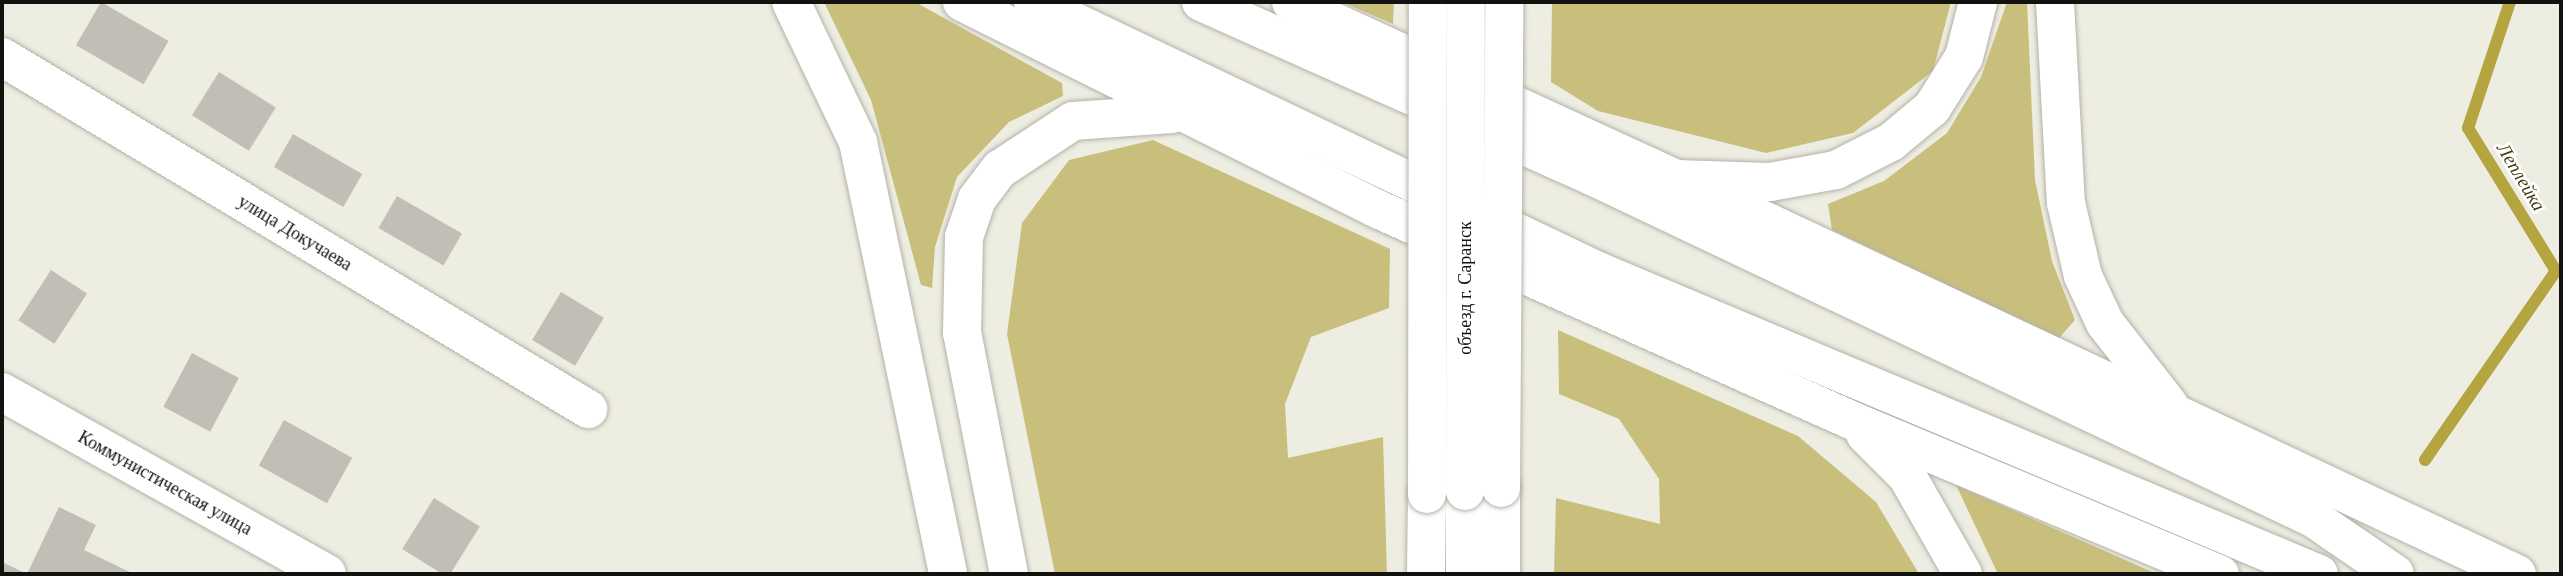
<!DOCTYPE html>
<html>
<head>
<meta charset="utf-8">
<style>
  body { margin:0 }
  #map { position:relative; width:2563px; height:576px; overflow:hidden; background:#eeede2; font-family:Georgia,serif }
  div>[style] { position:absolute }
  .green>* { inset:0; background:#c9bf7d }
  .stream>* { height:12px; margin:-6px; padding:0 6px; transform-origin:6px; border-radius:6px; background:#b4a540 }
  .building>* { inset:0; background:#c1bfb5; transform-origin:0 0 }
  .roads { filter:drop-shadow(0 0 2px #b4b2a8) drop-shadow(0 0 2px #b4b2a8) }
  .street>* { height:38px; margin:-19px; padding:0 19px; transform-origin:19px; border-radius:19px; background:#fff }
  .secondary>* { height:38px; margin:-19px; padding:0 19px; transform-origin:19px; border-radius:19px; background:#fff }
  .primary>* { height:38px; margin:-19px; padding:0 19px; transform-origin:19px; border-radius:19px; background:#fff }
  .bridges { filter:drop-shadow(0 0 2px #b4b2a8) drop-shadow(0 0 2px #b4b2a8) }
  .secondary-bridge>* { height:38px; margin:-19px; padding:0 19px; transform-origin:19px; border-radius:19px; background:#fff }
  .primary-bridge>* { height:38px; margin:-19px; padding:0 19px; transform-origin:19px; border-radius:19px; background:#fff }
  span { translate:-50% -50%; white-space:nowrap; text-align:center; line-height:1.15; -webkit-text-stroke:5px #fff; paint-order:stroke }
  .street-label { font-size:18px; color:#12120e }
  .water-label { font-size:19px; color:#423b11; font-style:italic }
  .frame { position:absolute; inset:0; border:4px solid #12120e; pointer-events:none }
</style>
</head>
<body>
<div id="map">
  <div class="green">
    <i style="clip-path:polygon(824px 2px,915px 2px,1062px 83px,1063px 96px,1009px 122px,957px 177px,935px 247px,932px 288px,921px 285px,871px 100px)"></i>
    <i style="clip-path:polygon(1342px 2px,1394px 2px,1393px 24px)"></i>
    <i style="clip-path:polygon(1552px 2px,1951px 2px,1933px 71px,1853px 133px,1766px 153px,1598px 111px,1551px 82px)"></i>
    <i style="clip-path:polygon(2007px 2px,2027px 2px,2035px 180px,2052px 261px,2075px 320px,2059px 338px,1832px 230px,1828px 204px,1884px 181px,1947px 133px,1981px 77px)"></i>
    <i style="clip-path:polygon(1153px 140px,1390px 249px,1389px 308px,1311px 337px,1285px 404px,1288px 458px,1383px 437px,1387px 574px,1055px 574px,1007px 334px,1022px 223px,1069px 160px)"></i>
    <i style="clip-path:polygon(1558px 330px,1798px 436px,1876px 502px,1919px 574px,1554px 574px,1556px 498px,1660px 524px,1659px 479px,1619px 419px,1559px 394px)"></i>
    <i style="clip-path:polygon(1956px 485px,2157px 574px,1998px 574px)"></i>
  </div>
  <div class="stream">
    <i style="left:2425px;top:460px;width:230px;rotate:-55.3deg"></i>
    <i style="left:2556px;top:271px;width:168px;rotate:-121.6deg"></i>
    <i style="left:2468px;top:128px;width:133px;rotate:-71.6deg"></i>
  </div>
  <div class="building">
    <i style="left:101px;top:2px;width:78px;height:50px;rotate:30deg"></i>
    <i style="left:219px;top:72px;width:67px;height:51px;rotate:32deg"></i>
    <i style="left:293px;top:134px;width:80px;height:38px;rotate:30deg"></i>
    <i style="left:397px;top:196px;width:75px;height:37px;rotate:30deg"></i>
    <i style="left:51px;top:270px;width:43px;height:60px;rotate:33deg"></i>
    <i style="left:561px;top:292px;width:50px;height:56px;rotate:31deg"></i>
    <i style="left:192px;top:353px;width:53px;height:61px;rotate:28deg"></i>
    <i style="left:284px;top:420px;width:78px;height:52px;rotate:29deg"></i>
    <i style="left:434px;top:498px;width:54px;height:60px;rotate:32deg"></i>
    <i style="clip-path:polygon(59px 507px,96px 525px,84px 550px,134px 574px,27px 574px)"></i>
    <i style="clip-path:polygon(2px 562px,27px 574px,2px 574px)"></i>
  </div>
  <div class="roads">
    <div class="street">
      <i style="left:2px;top:57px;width:684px;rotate:30.99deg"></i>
      <i style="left:2px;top:392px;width:372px;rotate:29.2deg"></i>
    </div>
    <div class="secondary">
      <i style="left:962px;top:2px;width:462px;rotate:26.5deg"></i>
      <i style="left:1375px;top:208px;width:521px;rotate:24.01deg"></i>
      <i style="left:1851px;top:420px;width:400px;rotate:22.7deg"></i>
      <i style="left:1033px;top:2px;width:626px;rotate:25.46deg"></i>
      <i style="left:1598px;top:271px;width:782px;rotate:22.79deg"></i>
      <i style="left:1201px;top:2px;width:428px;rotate:24deg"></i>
      <i style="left:1592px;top:176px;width:798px;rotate:25.38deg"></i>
      <i style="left:2313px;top:518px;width:99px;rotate:34.3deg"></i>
      <i style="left:2055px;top:2px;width:201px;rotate:86.9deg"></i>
      <i style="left:2066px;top:203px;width:75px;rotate:76.9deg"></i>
      <i style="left:2083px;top:276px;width:52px;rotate:64.9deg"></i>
      <i style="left:2105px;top:323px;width:104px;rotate:52deg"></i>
      <i style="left:1676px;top:179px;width:929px;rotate:25.16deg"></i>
      <i style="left:1865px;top:434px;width:59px;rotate:45deg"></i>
      <i style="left:1907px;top:476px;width:113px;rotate:60.3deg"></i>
      <i style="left:1009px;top:574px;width:246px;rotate:-101deg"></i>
      <i style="left:962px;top:333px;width:96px;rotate:-88.8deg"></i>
      <i style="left:964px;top:237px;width:40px;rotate:-71.1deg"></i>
      <i style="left:977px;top:199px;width:38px;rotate:-53deg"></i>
      <i style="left:1000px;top:169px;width:87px;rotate:-33.3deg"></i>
      <i style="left:1073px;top:121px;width:99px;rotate:-4deg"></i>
      <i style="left:1426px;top:574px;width:80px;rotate:-89.3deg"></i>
      <i style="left:1465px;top:574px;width:83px;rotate:-90deg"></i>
    </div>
    <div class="primary">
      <i style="left:791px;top:2px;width:155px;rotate:64.4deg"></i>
      <i style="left:858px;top:142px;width:441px;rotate:78.2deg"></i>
      <i style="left:1291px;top:2px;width:424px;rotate:24.7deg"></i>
      <i style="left:1676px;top:179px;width:94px;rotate:1.8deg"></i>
      <i style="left:1770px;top:182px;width:67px;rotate:-10.3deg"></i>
      <i style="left:1836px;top:170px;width:62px;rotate:-27deg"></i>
      <i style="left:1891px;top:142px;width:53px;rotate:-39.7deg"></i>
      <i style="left:1932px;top:108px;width:60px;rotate:-57.9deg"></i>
      <i style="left:1964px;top:57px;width:57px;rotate:-75.7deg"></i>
      <i style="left:1501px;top:488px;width:86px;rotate:90deg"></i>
    </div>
  </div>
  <div class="bridges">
    <div class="secondary-bridge">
      <i style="left:1465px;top:491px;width:489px;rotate:-89.9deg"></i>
      <i style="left:1427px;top:494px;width:492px;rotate:-89.9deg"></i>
    </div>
    <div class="primary-bridge">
      <i style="left:1501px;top:488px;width:486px;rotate:-89.6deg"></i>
    </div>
  </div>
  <div class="street-label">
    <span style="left:295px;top:233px;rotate:31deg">улица Докучаева</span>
    <span style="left:1465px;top:288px;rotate:-90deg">объезд г. Саранск</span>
    <span style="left:165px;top:483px;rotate:29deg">Коммунистическая улица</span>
  </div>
  <div class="water-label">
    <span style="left:2521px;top:177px;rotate:59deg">Леплейка</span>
  </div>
  <div class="frame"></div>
</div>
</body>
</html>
